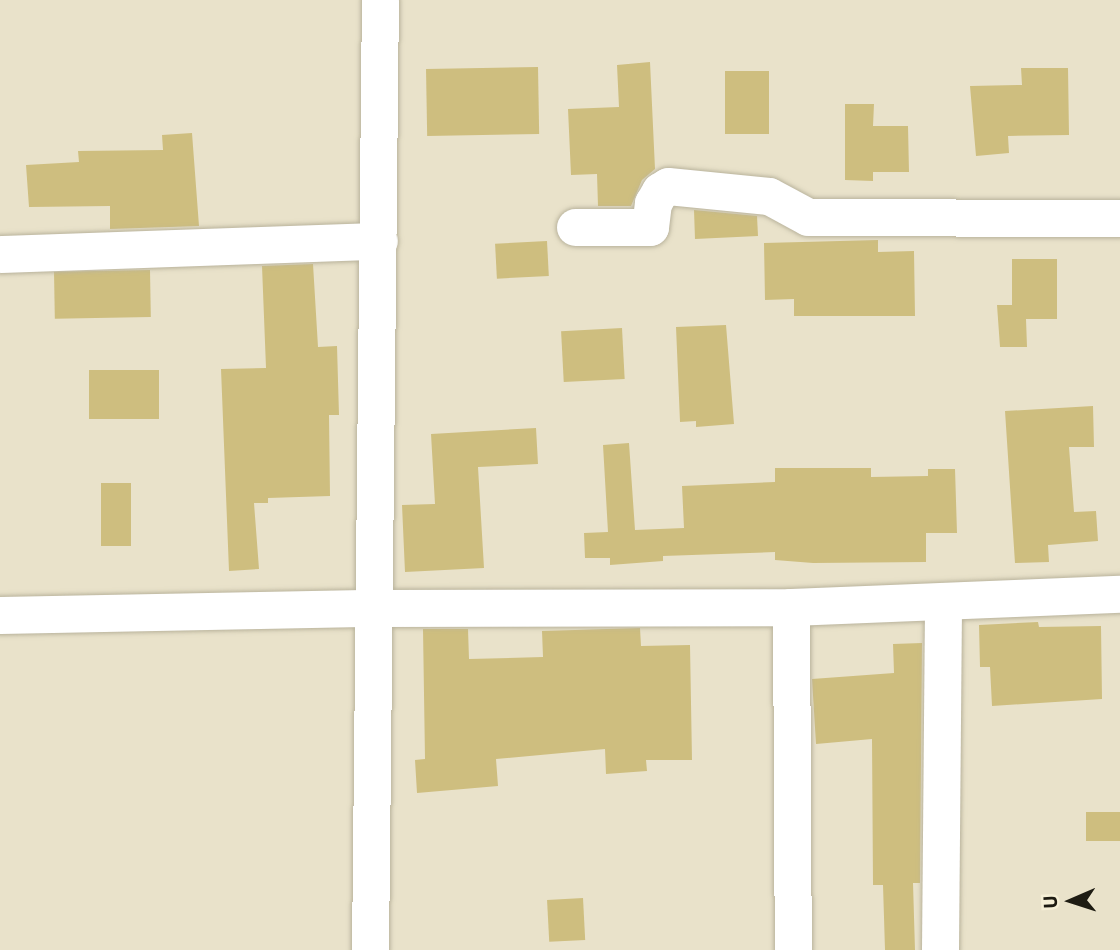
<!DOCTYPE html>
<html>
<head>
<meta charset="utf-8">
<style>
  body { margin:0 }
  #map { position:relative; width:1120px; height:950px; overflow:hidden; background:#e9e2ca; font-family:"IBM Plex Sans",sans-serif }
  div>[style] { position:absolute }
  .building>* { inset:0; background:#cebe7f; transform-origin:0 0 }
  .roads { filter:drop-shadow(0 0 2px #b9b39c) drop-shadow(0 0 2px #b9b39c) }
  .street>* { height:37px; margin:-18.5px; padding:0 18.5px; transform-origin:18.5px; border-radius:18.5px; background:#fff }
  span { translate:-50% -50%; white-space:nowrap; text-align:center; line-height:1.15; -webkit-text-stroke:5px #f6f0d7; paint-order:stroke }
  .north { position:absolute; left:1036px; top:866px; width:70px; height:70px; -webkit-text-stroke:5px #f6f0d7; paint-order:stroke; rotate:267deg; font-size:19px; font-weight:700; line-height:28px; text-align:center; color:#1e1c13 }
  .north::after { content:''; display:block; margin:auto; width:24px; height:32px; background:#1e1c13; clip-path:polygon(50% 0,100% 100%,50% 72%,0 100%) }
</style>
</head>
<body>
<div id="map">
  <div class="building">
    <i style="clip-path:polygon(650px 62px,655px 169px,642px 180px,631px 206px,598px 206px,597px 174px,571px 175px,568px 109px,619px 107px,617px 65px)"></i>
    <i style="left:538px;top:67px;width:67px;height:112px;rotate:89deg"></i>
    <i style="clip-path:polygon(1021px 68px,1068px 68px,1069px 135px,1008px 136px,1009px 153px,976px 156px,970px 86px,1022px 85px)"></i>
    <i style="left:725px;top:71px;width:44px;height:63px"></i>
    <i style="clip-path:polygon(845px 104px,874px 104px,873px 126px,908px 126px,909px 172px,873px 172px,873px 181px,845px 180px)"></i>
    <i style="clip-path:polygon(192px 133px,199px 226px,110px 229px,110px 206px,29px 207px,26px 165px,79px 162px,78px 151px,163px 150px,162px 135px)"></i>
    <i style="clip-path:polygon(694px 210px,757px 216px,758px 236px,695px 239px)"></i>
    <i style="clip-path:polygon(878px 240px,878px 252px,914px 251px,915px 316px,794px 316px,794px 299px,765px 300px,764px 243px)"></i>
    <i style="left:547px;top:241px;width:35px;height:52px;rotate:87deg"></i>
    <i style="clip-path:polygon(1012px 259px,1057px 259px,1057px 319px,1026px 319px,1027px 347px,1000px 347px,997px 305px,1012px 305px)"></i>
    <i style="clip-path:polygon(313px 264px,318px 347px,337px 346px,339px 415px,329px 415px,330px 496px,268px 498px,268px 503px,254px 503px,259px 569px,229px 571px,221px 369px,266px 368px,262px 266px)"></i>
    <i style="left:150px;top:270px;width:47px;height:96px;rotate:89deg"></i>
    <i style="clip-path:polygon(726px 325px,734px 424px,696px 427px,696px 421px,680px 422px,676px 327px)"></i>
    <i style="left:622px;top:328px;width:51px;height:61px;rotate:87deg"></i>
    <i style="left:159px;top:370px;width:49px;height:70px;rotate:90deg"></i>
    <i style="clip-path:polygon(1093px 406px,1094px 447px,1069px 447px,1074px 512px,1096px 511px,1098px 541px,1048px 545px,1049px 562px,1015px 563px,1005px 411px)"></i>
    <i style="clip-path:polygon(536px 428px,538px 464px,478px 467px,484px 568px,405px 572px,402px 505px,435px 504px,431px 434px)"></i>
    <i style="clip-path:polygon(629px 443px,635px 530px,684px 528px,682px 486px,775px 482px,775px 468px,871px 468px,871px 477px,928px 476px,928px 469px,955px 469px,957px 533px,926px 533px,926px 562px,813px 563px,775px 560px,775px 552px,663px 556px,663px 561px,610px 565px,610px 558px,585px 558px,584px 533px,608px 532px,603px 445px)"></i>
    <i style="left:101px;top:483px;width:30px;height:63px"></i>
    <i style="clip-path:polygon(1038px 622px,1039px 627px,1101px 626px,1102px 699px,992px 706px,990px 667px,980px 667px,979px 625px)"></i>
    <i style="clip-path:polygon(640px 628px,641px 646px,690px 645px,692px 760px,646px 760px,647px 771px,606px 774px,605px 749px,496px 759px,498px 786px,417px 793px,415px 760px,425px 759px,423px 629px,468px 629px,469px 659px,543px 657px,542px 631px)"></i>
    <i style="clip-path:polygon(922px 643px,920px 883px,913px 883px,915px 950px,885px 950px,883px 885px,873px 885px,872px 739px,816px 744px,812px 679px,894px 673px,893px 644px)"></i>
    <i style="left:1120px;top:812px;width:29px;height:34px;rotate:90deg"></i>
    <i style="left:583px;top:898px;width:42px;height:36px;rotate:87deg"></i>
  </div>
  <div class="roads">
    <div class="street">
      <i style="left:575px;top:227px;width:75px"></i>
      <i style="left:650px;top:227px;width:24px;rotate:-83deg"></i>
      <i style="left:653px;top:203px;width:14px;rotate:-60deg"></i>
      <i style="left:660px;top:191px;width:9px;rotate:-32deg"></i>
      <i style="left:668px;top:186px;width:101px;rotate:5.7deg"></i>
      <i style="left:769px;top:196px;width:44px;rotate:28.3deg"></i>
      <i style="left:808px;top:217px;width:312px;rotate:0.2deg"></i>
      <i style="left:0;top:254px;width:379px;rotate:-2deg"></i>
      <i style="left:791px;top:607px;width:343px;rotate:89.7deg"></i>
      <i style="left:0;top:615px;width:376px;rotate:-1.1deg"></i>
      <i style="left:376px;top:608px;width:415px;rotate:-0.1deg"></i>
      <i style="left:791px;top:607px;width:329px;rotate:-2.3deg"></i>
      <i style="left:370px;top:950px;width:950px;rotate:-89.4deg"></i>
      <i style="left:940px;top:950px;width:347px;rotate:-89.5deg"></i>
    </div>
  </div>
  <div class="north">U</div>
</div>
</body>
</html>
